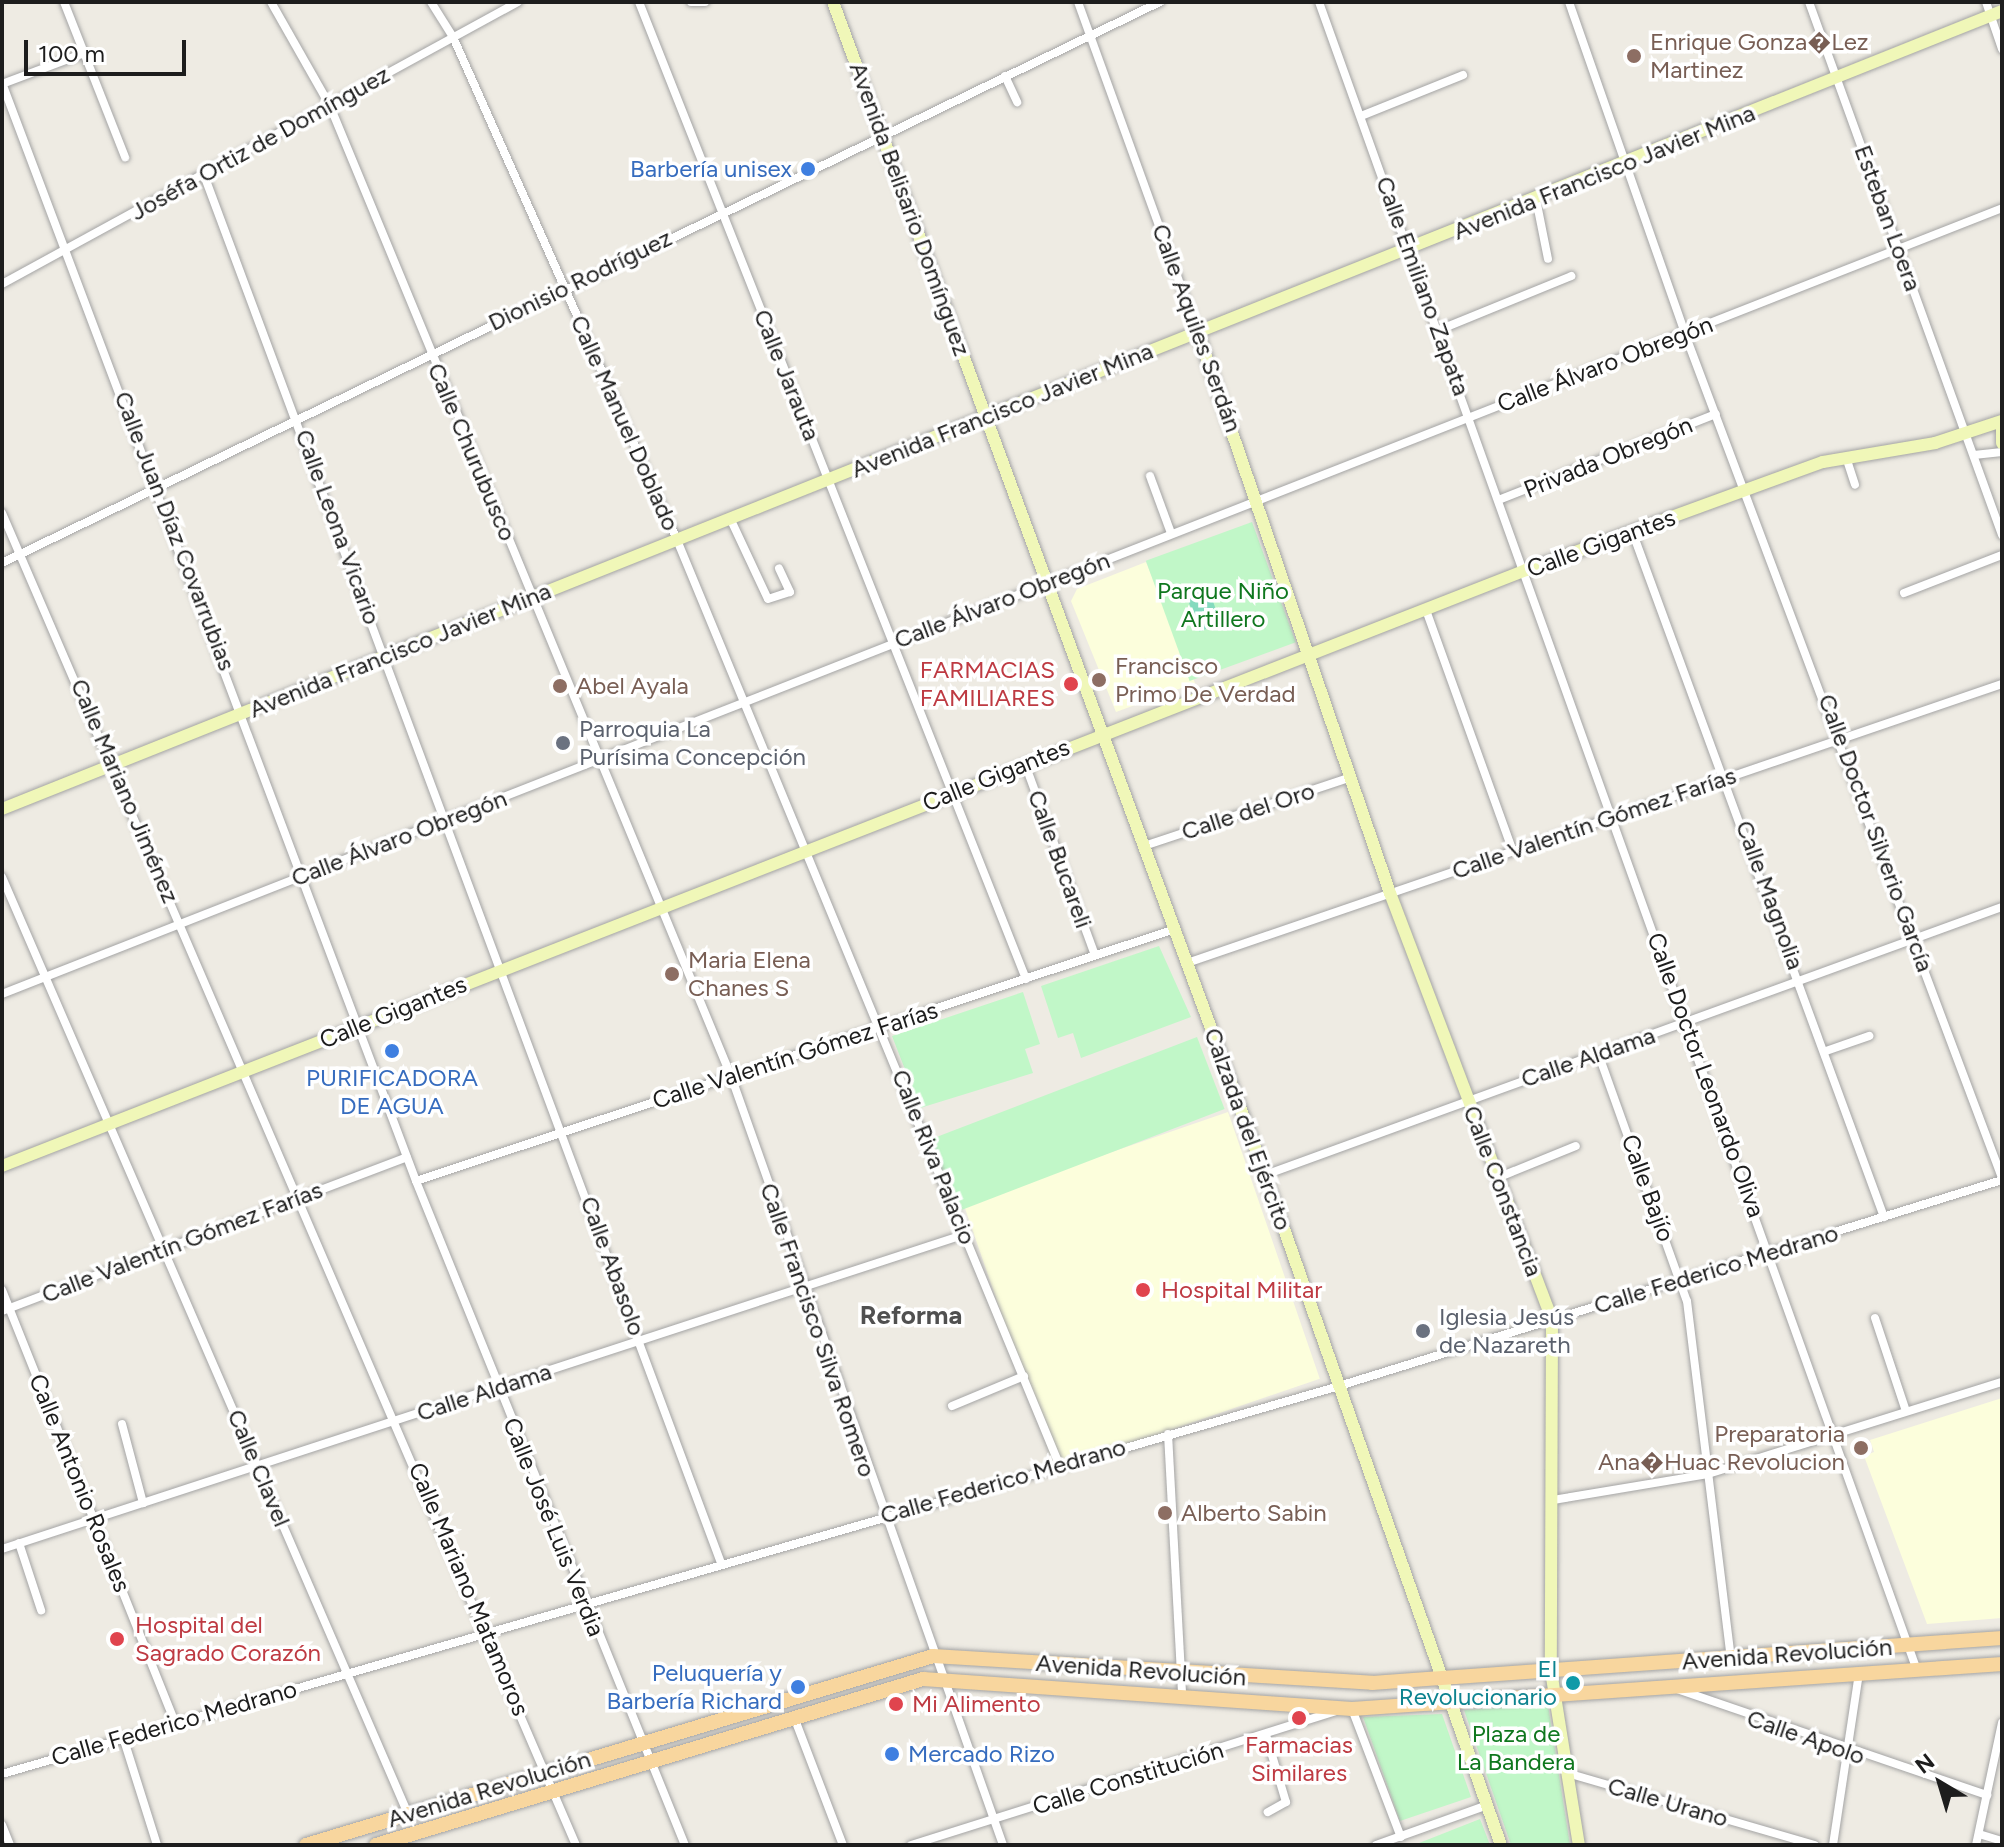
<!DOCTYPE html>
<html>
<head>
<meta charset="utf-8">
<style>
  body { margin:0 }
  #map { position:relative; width:2004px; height:1847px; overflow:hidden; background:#eeebe3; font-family:Figtree,sans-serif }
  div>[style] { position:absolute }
  .education>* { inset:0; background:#fcfedc; transform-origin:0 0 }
  .park>* { inset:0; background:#c1f7c8; transform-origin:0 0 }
  .pitch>* { inset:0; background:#84dabe; transform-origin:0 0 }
  .roads { filter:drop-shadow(0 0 2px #a4a4a4) drop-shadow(0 0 2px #a4a4a4) }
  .street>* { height:8px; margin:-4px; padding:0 4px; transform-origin:4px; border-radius:4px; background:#fff }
  .secondary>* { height:12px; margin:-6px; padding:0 6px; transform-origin:6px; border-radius:6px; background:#f0f7b8 }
  .primary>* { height:14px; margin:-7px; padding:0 7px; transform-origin:7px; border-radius:7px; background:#f8d69e }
  .dots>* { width:22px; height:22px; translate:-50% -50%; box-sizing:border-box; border:4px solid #fff; border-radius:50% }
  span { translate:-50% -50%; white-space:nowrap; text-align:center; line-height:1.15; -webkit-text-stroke:7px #fff; paint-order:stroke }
  .education-label { font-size:24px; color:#785e54 }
  .left { translate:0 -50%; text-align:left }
  .right { translate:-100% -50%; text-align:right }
  .street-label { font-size:24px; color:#1d1d1d }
  .shop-label { font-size:24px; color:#366cbe }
  .park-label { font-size:24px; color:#0f771e }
  .health-label { font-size:24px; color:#be3a42 }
  .worship-label { font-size:24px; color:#5b616d }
  .culture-label { font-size:24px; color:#0d838f }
  .neighbourhood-label { font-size:26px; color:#505050; font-weight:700 }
  .frame { position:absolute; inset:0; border:4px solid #1d1d1d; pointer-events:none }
  .north { position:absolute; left:1900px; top:1743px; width:80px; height:80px; -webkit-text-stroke:6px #fff; paint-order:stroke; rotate:322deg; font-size:22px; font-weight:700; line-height:32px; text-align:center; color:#1d1d1d }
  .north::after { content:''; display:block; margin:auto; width:28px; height:36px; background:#1d1d1d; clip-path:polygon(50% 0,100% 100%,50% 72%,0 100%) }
  .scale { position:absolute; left:24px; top:40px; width:162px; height:36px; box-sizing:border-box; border:4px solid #1d1d1d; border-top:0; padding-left:10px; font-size:24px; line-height:28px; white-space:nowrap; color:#1d1d1d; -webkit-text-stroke:6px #fff; paint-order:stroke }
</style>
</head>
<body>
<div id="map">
  <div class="education">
    <i style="clip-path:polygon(1146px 562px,1195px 683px,1116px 712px,1071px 601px,1077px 589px)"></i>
    <i style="left:1228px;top:1112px;width:282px;height:280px;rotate:71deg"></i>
    <i style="clip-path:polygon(2002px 1398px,2002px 1618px,1927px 1624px,1864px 1456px,1874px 1452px,1870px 1440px)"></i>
  </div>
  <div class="park">
    <i style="left:1252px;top:522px;width:128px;height:113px;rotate:70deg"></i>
    <i style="clip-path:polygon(1159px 946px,1191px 1017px,1081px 1058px,1073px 1033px,1058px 1038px,1041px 986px)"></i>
    <i style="clip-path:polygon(1023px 992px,1040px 1044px,1025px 1049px,1033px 1073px,920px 1108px,892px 1036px)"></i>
    <i style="left:1197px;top:1037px;width:77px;height:286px;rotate:69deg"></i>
    <i style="clip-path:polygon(1548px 1705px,1570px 1845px,1511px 1845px,1464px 1710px)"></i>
    <i style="clip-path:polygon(1442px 1714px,1471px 1797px,1400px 1821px,1363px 1717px)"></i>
    <i style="clip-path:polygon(1480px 1819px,1490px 1845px,1414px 1845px)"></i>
  </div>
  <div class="pitch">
    <i style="left:1207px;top:585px;width:41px;height:23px;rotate:70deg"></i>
  </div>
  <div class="roads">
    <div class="street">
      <i style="left:64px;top:2px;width:167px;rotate:68.5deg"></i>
      <i style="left:271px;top:2px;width:120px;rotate:60.4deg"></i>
      <i style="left:330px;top:106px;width:1050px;rotate:67.54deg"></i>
      <i style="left:731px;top:1076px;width:816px;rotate:70.52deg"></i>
      <i style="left:431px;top:2px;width:41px;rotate:57.8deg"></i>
      <i style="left:453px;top:37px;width:551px;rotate:66deg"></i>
      <i style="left:677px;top:540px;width:1000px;rotate:67.54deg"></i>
      <i style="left:639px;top:2px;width:1051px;rotate:68.39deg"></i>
      <i style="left:691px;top:2px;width:14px"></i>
      <i style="left:1078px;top:2px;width:352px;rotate:70.1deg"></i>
      <i style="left:1319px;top:2px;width:1772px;rotate:70.28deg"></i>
      <i style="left:1569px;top:2px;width:352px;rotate:70.7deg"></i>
      <i style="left:1685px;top:334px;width:902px;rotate:69.41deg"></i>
      <i style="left:1809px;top:2px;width:567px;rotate:70.09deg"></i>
      <i style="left:1986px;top:2px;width:50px;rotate:71.2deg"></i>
      <i style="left:1005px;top:76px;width:29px;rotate:65deg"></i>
      <i style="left:2px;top:83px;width:1173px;rotate:69.34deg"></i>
      <i style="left:416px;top:1181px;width:716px;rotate:67.95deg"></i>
      <i style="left:2px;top:84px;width:88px;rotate:-20.7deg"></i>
      <i style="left:1361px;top:116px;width:110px;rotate:-21.9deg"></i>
      <i style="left:204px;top:175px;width:1481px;rotate:69.57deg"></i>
      <i style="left:1536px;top:199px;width:61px;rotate:78.7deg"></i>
      <i style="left:2px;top:284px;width:588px;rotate:-28.66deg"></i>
      <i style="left:1439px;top:330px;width:143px;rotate:-22.2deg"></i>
      <i style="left:1974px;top:455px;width:28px;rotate:-6deg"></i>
      <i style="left:1846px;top:457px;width:29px;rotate:72deg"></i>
      <i style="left:1150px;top:476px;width:61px;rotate:69.8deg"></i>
      <i style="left:1501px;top:499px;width:231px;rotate:-21.6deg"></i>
      <i style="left:2px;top:513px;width:1450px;rotate:66.69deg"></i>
      <i style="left:730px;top:518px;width:89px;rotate:64.9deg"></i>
      <i style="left:768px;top:599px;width:23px;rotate:-18deg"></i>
      <i style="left:790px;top:592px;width:26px;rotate:-115deg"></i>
      <i style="left:1632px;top:531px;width:731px;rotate:69.83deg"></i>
      <i style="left:2px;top:563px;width:1287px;rotate:-25.85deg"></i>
      <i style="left:1904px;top:593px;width:105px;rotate:-21.2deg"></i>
      <i style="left:1426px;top:610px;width:256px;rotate:70.2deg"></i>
      <i style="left:1025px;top:764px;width:203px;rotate:69.9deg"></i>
      <i style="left:1144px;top:846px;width:219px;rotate:-18.4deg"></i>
      <i style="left:2px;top:877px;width:1021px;rotate:66.57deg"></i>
      <i style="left:1187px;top:963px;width:861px;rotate:-18.9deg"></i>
      <i style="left:2px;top:994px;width:2149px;rotate:-21.45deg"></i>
      <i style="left:1826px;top:1051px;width:46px;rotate:-19.2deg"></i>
      <i style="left:1598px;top:1053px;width:263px;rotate:70.3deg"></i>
      <i style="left:1687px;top:1301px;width:360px;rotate:83deg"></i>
      <i style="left:1265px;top:1175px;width:784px;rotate:-19.98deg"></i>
      <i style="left:1497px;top:1178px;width:85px;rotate:-22.1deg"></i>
      <i style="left:416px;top:1181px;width:800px;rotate:-18.37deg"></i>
      <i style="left:2px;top:1290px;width:464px;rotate:68.2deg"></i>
      <i style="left:2px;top:1311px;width:433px;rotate:-20.8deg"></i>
      <i style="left:1875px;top:1318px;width:98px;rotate:71.6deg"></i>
      <i style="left:952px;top:1406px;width:78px;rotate:-22.6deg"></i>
      <i style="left:122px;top:1424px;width:82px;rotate:75.1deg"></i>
      <i style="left:1168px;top:1434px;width:259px;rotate:86.9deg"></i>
      <i style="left:1553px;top:1500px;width:157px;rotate:-9.5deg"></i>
      <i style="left:1708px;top:1474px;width:308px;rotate:-17.4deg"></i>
      <i style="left:19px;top:1543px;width:71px;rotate:71.8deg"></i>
      <i style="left:2px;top:1549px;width:1014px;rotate:-18.1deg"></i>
      <i style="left:1677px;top:1689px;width:328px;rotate:18.9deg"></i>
      <i style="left:1352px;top:1709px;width:137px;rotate:69.1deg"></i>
      <i style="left:794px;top:1717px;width:137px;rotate:69.1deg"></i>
      <i style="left:1266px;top:1735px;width:70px;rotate:73.4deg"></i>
      <i style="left:1286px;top:1802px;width:21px;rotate:151deg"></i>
      <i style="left:123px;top:1737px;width:113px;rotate:72.5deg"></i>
      <i style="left:1567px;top:1773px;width:258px;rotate:16.2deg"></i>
      <i style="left:2px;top:1774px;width:1392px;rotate:-16.18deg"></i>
      <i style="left:1339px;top:1386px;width:694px;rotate:-17.26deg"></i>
      <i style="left:2px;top:1825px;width:22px;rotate:68deg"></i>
      <i style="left:1979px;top:1834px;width:24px;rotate:17deg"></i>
      <i style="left:911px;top:1845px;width:447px;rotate:-17.5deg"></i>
      <i style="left:1376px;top:1845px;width:119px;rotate:-19.7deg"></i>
      <i style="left:1833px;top:1845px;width:173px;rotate:-81.4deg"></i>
      <i style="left:1976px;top:1845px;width:125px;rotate:-78deg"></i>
    </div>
    <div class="secondary">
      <i style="left:833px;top:2px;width:1250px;rotate:69.78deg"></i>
      <i style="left:1265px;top:1175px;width:710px;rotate:70.6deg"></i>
      <i style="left:1198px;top:333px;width:592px;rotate:71.08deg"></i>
      <i style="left:1390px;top:893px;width:456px;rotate:69.2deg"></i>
      <i style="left:1552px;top:1319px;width:352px;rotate:90.2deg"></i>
      <i style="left:1551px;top:1671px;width:176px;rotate:80.9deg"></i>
      <i style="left:2002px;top:423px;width:20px;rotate:90deg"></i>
      <i style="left:2px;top:809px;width:2153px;rotate:-21.75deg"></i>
      <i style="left:2px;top:1166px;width:1636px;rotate:-21.36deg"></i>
      <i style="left:1526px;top:570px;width:316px;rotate:-20deg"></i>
      <i style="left:1823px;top:462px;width:114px;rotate:-9.6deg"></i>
      <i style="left:1935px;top:443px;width:71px;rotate:-18.2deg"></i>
    </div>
    <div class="primary">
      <i style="left:306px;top:1845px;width:655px;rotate:-16.77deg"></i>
      <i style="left:933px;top:1656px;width:440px;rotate:3.5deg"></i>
      <i style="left:1372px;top:1683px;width:632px;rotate:-4.09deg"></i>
      <i style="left:376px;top:1845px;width:572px;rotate:-16.88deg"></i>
      <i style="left:923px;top:1679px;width:430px;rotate:4deg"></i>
      <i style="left:1352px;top:1709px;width:652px;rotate:-3.96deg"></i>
    </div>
  </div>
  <div class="dots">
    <i style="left:1634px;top:56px;background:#8d6e63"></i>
    <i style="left:808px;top:169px;background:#3f7fe0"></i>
    <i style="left:1099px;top:680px;background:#8d6e63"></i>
    <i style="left:1071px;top:684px;background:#e0444e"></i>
    <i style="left:560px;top:686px;background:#8d6e63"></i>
    <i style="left:563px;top:743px;background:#6b7280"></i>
    <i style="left:672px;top:974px;background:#8d6e63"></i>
    <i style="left:392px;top:1051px;background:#3f7fe0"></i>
    <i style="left:1143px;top:1290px;background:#e0444e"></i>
    <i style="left:1423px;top:1331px;background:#6b7280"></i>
    <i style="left:1861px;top:1448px;background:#8d6e63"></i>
    <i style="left:1165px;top:1513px;background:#8d6e63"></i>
    <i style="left:117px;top:1639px;background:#e0444e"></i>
    <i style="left:1573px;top:1683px;background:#0f9aa8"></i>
    <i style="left:798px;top:1687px;background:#3f7fe0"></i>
    <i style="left:896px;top:1704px;background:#e0444e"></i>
    <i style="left:1299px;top:1718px;background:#e0444e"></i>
    <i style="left:892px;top:1754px;background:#3f7fe0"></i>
  </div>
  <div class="education-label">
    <span class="left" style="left:1650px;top:56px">Enrique Gonza�Lez<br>Martinez</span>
    <span class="left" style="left:1115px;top:680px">Francisco<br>Primo De Verdad</span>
    <span class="left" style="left:576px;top:686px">Abel Ayala</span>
    <span class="left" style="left:688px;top:974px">Maria Elena<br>Chanes S</span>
    <span class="right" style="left:1845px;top:1448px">Preparatoria<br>Ana�Huac Revolucion</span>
    <span class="left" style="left:1181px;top:1513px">Alberto Sabin</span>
  </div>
  <div class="street-label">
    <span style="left:260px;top:143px;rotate:-29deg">Joséfa Ortiz de Domínguez</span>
    <span style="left:1604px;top:172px;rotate:-22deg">Avenida Francisco Javier Mina</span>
    <span style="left:910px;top:209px;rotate:70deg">Avenida Belisario Domínguez</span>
    <span style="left:1888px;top:218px;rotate:70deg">Esteban Loera</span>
    <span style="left:580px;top:280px;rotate:-26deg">Dionisio Rodríguez</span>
    <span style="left:1423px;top:286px;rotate:70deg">Calle Emiliano Zapata</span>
    <span style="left:1197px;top:328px;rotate:70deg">Calle Aquiles Serdán</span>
    <span style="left:1605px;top:364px;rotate:-21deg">Calle Álvaro Obregón</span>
    <span style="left:787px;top:375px;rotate:68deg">Calle Jarauta</span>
    <span style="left:1002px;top:410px;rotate:-22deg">Avenida Francisco Javier Mina</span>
    <span style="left:625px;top:423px;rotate:66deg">Calle Manuel Doblado</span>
    <span style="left:472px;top:452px;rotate:67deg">Calle Churubusco</span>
    <span style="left:1608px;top:457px;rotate:-22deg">Privada Obregón</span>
    <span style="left:338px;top:527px;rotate:70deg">Calle Leona Vicario</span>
    <span style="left:175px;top:531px;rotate:69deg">Calle Juan Díaz Covarrubias</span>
    <span style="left:1601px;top:543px;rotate:-20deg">Calle Gigantes</span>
    <span style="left:1002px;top:600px;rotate:-21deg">Calle Álvaro Obregón</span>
    <span style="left:400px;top:650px;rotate:-22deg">Avenida Francisco Javier Mina</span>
    <span style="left:996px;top:775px;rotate:-22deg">Calle Gigantes</span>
    <span style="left:125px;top:791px;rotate:67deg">Calle Mariano Jiménez</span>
    <span style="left:1248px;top:811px;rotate:-18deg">Calle del Oro</span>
    <span style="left:1594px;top:823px;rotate:-19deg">Calle Valentín Gómez Farías</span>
    <span style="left:1876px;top:833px;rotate:70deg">Calle Doctor Silverio García</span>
    <span style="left:399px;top:838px;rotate:-21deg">Calle Álvaro Obregón</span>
    <span style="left:1060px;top:859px;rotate:70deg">Calle Bucareli</span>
    <span style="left:1770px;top:895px;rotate:70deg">Calle Magnolia</span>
    <span style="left:393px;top:1012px;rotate:-22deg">Calle Gigantes</span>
    <span style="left:795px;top:1055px;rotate:-18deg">Calle Valentín Gómez Farías</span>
    <span style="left:1588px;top:1057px;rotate:-19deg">Calle Aldama</span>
    <span style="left:1706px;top:1075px;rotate:70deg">Calle Doctor Leonardo Oliva</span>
    <span style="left:1248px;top:1129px;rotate:70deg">Calzada del Ejército</span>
    <span style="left:934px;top:1157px;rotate:68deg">Calle Riva Palacio</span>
    <span style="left:1648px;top:1188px;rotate:70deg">Calle Bajío</span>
    <span style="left:1503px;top:1191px;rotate:69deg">Calle Constancia</span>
    <span style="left:182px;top:1242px;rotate:-21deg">Calle Valentín Gómez Farías</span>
    <span style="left:613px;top:1266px;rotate:70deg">Calle Abasolo</span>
    <span style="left:1716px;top:1269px;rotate:-17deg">Calle Federico Medrano</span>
    <span style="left:818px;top:1330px;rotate:71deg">Calle Francisco Silva Romero</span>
    <span style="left:484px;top:1392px;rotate:-18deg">Calle Aldama</span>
    <span style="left:259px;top:1468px;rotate:67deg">Calle Clavel</span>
    <span style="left:1003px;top:1481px;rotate:-16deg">Calle Federico Medrano</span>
    <span style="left:80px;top:1483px;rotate:68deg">Calle Antonio Rosales</span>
    <span style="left:554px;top:1527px;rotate:68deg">Calle José Luis Verdia</span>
    <span style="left:469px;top:1589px;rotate:67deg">Calle Mariano Matamoros</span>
    <span style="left:1787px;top:1654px;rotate:-4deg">Avenida Revolución</span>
    <span style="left:1141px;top:1670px;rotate:4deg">Avenida Revolución</span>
    <span style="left:174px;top:1723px;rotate:-16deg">Calle Federico Medrano</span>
    <span style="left:1806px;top:1737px;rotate:19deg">Calle Apolo</span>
    <span style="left:1128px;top:1778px;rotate:-17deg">Calle Constitución</span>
    <span style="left:489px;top:1789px;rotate:-17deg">Avenida Revolución</span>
    <span style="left:1668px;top:1802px;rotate:16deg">Calle Urano</span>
  </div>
  <div class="shop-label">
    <span class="right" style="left:792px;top:169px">Barbería unisex</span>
    <span style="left:392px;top:1092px">PURIFICADORA<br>DE AGUA</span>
    <span class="right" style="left:782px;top:1687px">Peluquería y<br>Barbería Richard</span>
    <span class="left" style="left:908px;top:1754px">Mercado Rizo</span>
  </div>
  <div class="park-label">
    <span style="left:1223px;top:605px">Parque Niño<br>Artillero</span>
    <span style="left:1516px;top:1748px">Plaza de<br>La Bandera</span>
  </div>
  <div class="health-label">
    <span class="right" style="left:1055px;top:684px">FARMACIAS<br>FAMILIARES</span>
    <span class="left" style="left:1161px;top:1290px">Hospital Militar</span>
    <span class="left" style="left:135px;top:1639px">Hospital del<br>Sagrado Corazón</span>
    <span class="left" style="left:912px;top:1704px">Mi Alimento</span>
    <span style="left:1299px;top:1759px">Farmacias<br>Similares</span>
  </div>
  <div class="worship-label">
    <span class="left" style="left:579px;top:743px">Parroquia La<br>Purísima Concepción</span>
    <span class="left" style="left:1439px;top:1331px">Iglesia Jesús<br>de Nazareth</span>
  </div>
  <div class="culture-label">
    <span class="right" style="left:1557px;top:1683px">El<br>Revolucionario</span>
  </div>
  <div class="neighbourhood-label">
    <span style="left:911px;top:1316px">Reforma</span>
  </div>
  <div class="frame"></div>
  <div class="north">N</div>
  <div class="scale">100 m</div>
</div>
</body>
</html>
